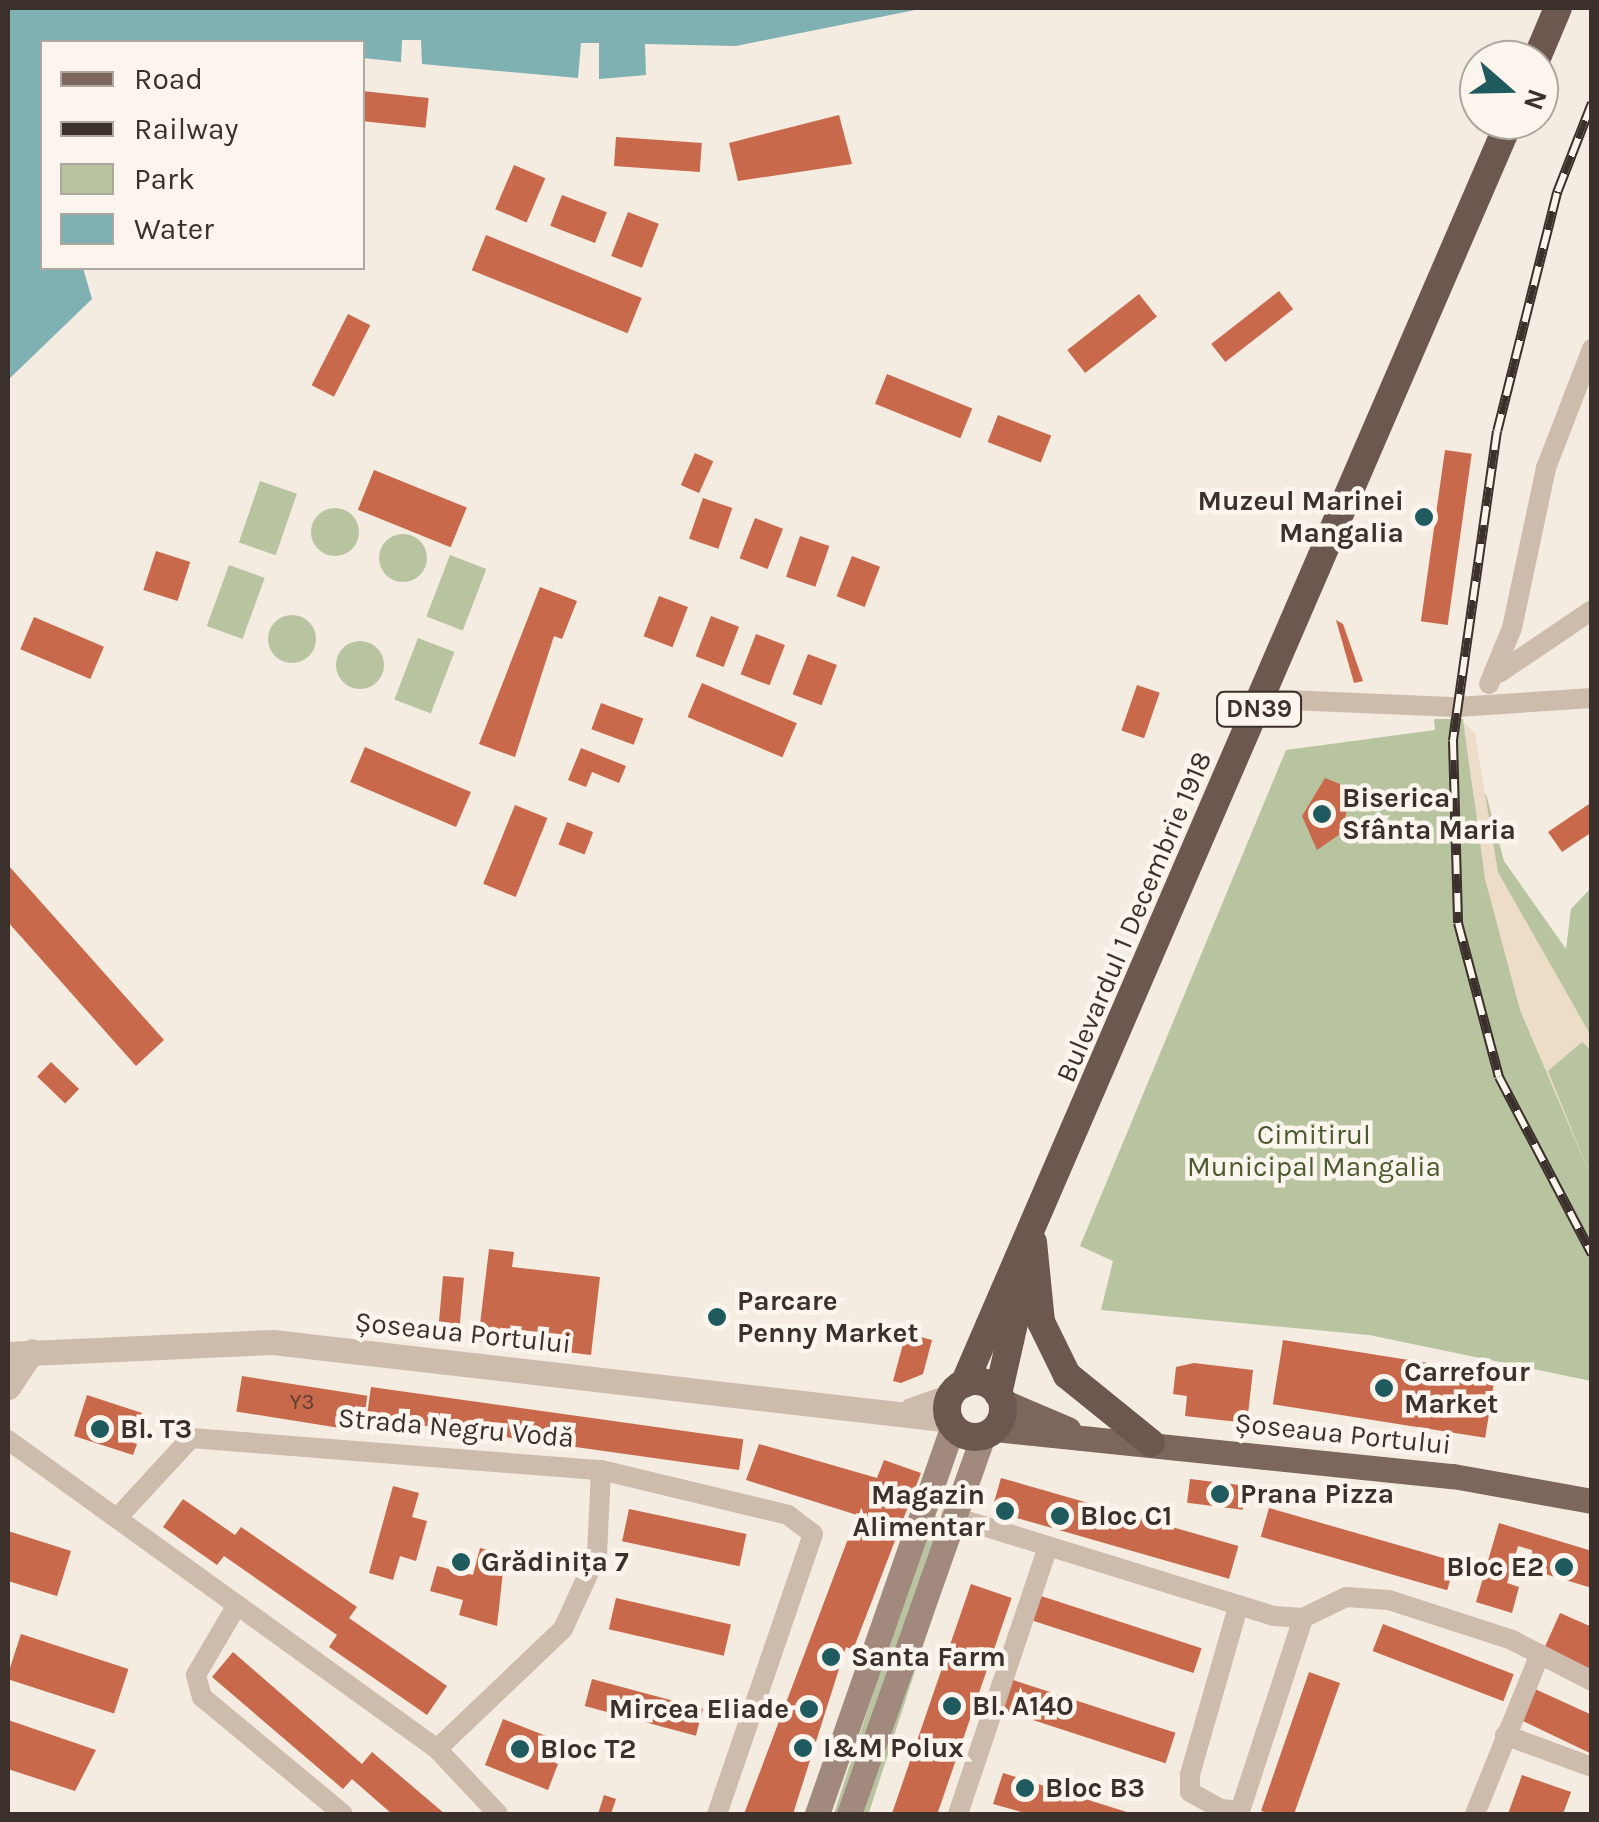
<!DOCTYPE html>
<html>
<head>
<meta charset="utf-8">
<style>
  body { margin:0 }
  #map { position:relative; width:1599px; height:1822px; overflow:hidden; background:#f4ebe1; font-family:Karla,sans-serif }
  div>[style] { position:absolute }
  .green>* { inset:0; background:#b8c4a0; transform-origin:0 0 }
  .round { border-radius:50% }
  .plaza>* { inset:0; background:#ecdcc8 }
  .water>* { inset:0; background:#7fb0b2 }
  .building>* { inset:0; background:#c8694b; transform-origin:0 0 }
  .minor>* { height:20px; margin:-10px; padding:0 10px; transform-origin:10px; border-radius:10px; background:#cdbbac }
  .tertiary>* { height:25px; margin:-12.5px; padding:0 12.5px; transform-origin:12.5px; border-radius:12.5px; background:#cdbbac }
  .secondary>* { height:25px; margin:-12.5px; padding:0 12.5px; transform-origin:12.5px; border-radius:12.5px; background:#a18a7d }
  .primary>* { height:25px; margin:-12.5px; padding:0 12.5px; transform-origin:12.5px; border-radius:12.5px; background:#7d675c }
  .trunk>* { height:28px; margin:-14px; padding:0 14px; transform-origin:14px; border-radius:14px; background:#6c584f }
  .trunk>.ring { margin:-14px; padding:0; box-sizing:content-box; background:none; border:28px solid #6c584f; border-radius:50% }
  .rail>* { height:10px; margin-top:-5px; transform-origin:0; background:repeating-linear-gradient(90deg,#fbf5ee 0 19px,#3b302b 0 38px); box-sizing:border-box; border-block:2px solid #3b302b }
  .dots>* { width:28px; height:28px; translate:-50% -50%; box-sizing:border-box; border:5px solid #fbf5ee; border-radius:50% }
  span { translate:-50% -50%; white-space:nowrap; text-align:center; line-height:1.15; -webkit-text-stroke:9px #fbf5ee; paint-order:stroke }
  .number-label { font-size:22px; color:#5e3e33 }
  .number-label span { -webkit-text-stroke-width:0 }
  .shield-label span { padding:2px 8px; background:#fbf5ee; border:2px solid; border-radius:8px; -webkit-text-stroke-width:0 }
  .shield-label { font-size:25px; color:#3b302b; font-weight:700 }
  .poi-label { font-size:28px; color:#3b302b; font-weight:700 }
  .right { translate:-100% -50%; text-align:right }
  .left { translate:0 -50%; text-align:left }
  .street-label { font-size:28px; color:#3b302b }
  .park-label { font-size:28px; color:#4a5a2e }
  .frame { position:absolute; inset:0; border:10px solid #3b302b; pointer-events:none }
  .legend { position:absolute; left:40px; top:40px; width:325px; height:230px; box-sizing:border-box; background:#fbf5ee; border:2px solid #aea6a0; margin:0; padding:12px 18px; list-style:none; font-size:30px; color:#3b302b }
  .legend li { display:flex; align-items:center; gap:20px; height:50px }
  .legend b { width:50px; border:2px solid #aea6a0 }
  .north { position:absolute; left:1459px; top:40px; width:100px; height:100px; box-sizing:border-box; background:#fbf5ee; border:2px solid #aea6a0; border-radius:50%; rotate:110deg; font-size:28px; font-weight:700; line-height:40px; text-align:center; color:#3b302b }
  .north::after { content:''; display:block; margin:auto; width:35px; height:45px; background:#1f5a5e; clip-path:polygon(50% 0,100% 100%,50% 72%,0 100%) }
</style>
</head>
<body>
<div id="map">
  <div class="green">
    <i style="left:260px;top:481px;width:39px;height:65px;rotate:19deg"></i>
    <i class="round" style="left:311px;top:508px;width:48px;height:48px"></i>
    <i class="round" style="left:379px;top:534px;width:48px;height:48px"></i>
    <i style="left:450px;top:555px;width:39px;height:66px;rotate:21deg"></i>
    <i style="left:229px;top:565px;width:38px;height:65px;rotate:20deg"></i>
    <i class="round" style="left:268px;top:615px;width:48px;height:48px"></i>
    <i style="left:418px;top:638px;width:39px;height:66px;rotate:21deg"></i>
    <i class="round" style="left:336px;top:641px;width:48px;height:48px"></i>
    <i style="clip-path:polygon(1434px 719px,1463px 719px,1474px 798px,1486px 794px,1504px 861px,1566px 949px,1571px 909px,1591px 888px,1591px 1381px,1369px 1335px,1101px 1310px,1113px 1261px,1080px 1246px,1286px 750px,1435px 730px)"></i>
    <i style="left:931px;top:1515px;width:33px;height:315px;rotate:18deg"></i>
  </div>
  <div class="plaza">
    <i style="clip-path:polygon(1464px 723px,1475px 733px,1498px 872px,1591px 1036px,1591px 1050px,1582px 1042px,1548px 1071px,1591px 1177px,1520px 1010px,1485px 879px)"></i>
  </div>
  <div class="water">
    <i style="clip-path:polygon(8px 8px,925px 8px,736px 46px,645px 44px,646px 75px,599px 79px,599px 43px,581px 43px,578px 78px,422px 64px,421px 40px,402px 40px,401px 62px,363px 58px,362px 42px,42px 42px,42px 268px,83px 268px,92px 299px,8px 380px)"></i>
  </div>
  <div class="building">
    <i style="left:362px;top:91px;width:67px;height:30px;rotate:6deg"></i>
    <i style="clip-path:polygon(839px 115px,852px 164px,738px 181px,729px 143px)"></i>
    <i style="left:616px;top:137px;width:86px;height:29px;rotate:4deg"></i>
    <i style="left:514px;top:165px;width:34px;height:48px;rotate:23deg"></i>
    <i style="left:562px;top:195px;width:48px;height:33px;rotate:21deg"></i>
    <i style="left:628px;top:212px;width:33px;height:47px;rotate:21deg"></i>
    <i style="left:486px;top:235px;width:168px;height:38px;rotate:22deg"></i>
    <i style="left:1279px;top:291px;width:23px;height:86px;rotate:52deg"></i>
    <i style="left:1139px;top:294px;width:29px;height:91px;rotate:52deg"></i>
    <i style="left:348px;top:314px;width:25px;height:80px;rotate:27deg"></i>
    <i style="left:887px;top:374px;width:92px;height:32px;rotate:22deg"></i>
    <i style="left:998px;top:415px;width:57px;height:29px;rotate:21deg"></i>
    <i style="left:1445px;top:450px;width:27px;height:173px;rotate:8deg"></i>
    <i style="left:695px;top:453px;width:20px;height:35px;rotate:24deg"></i>
    <i style="left:374px;top:470px;width:100px;height:43px;rotate:22deg"></i>
    <i style="left:703px;top:498px;width:31px;height:43px;rotate:19deg"></i>
    <i style="left:755px;top:518px;width:30px;height:43px;rotate:21deg"></i>
    <i style="left:800px;top:536px;width:31px;height:43px;rotate:19deg"></i>
    <i style="left:156px;top:551px;width:36px;height:41px;rotate:18deg"></i>
    <i style="left:852px;top:556px;width:30px;height:43px;rotate:21deg"></i>
    <i style="clip-path:polygon(540px 587px,577px 601px,562px 639px,554px 636px,515px 757px,479px 744px)"></i>
    <i style="left:659px;top:596px;width:31px;height:43px;rotate:21deg"></i>
    <i style="left:711px;top:616px;width:30px;height:43px;rotate:21deg"></i>
    <i style="left:34px;top:617px;width:76px;height:35px;rotate:23deg"></i>
    <i style="clip-path:polygon(1336px 620px,1343px 624px,1363px 681px,1354px 683px)"></i>
    <i style="left:756px;top:634px;width:31px;height:43px;rotate:21deg"></i>
    <i style="left:808px;top:654px;width:31px;height:43px;rotate:21deg"></i>
    <i style="left:702px;top:683px;width:103px;height:37px;rotate:23deg"></i>
    <i style="left:1137px;top:685px;width:24px;height:48px;rotate:19deg"></i>
    <i style="left:601px;top:703px;width:45px;height:28px;rotate:20deg"></i>
    <i style="left:365px;top:747px;width:115px;height:38px;rotate:23deg"></i>
    <i style="clip-path:polygon(581px 748px,626px 766px,619px 783px,592px 772px,586px 787px,568px 780px)"></i>
    <i style="clip-path:polygon(1325px 778px,1350px 788px,1343px 832px,1317px 850px,1302px 816px)"></i>
    <i style="clip-path:polygon(1592px 802px,1592px 832px,1562px 852px,1548px 832px)"></i>
    <i style="left:515px;top:805px;width:35px;height:85px;rotate:22deg"></i>
    <i style="left:567px;top:822px;width:28px;height:24px;rotate:21deg"></i>
    <i style="clip-path:polygon(8px 865px,164px 1040px,136px 1066px,8px 922px)"></i>
    <i style="left:51px;top:1062px;width:39px;height:20px;rotate:44deg"></i>
    <i style="clip-path:polygon(489px 1249px,514px 1252px,512px 1267px,600px 1277px,591px 1355px,478px 1341px)"></i>
    <i style="left:443px;top:1276px;width:21px;height:58px;rotate:5deg"></i>
    <i style="clip-path:polygon(906px 1333px,932px 1340px,923px 1374px,901px 1383px,893px 1381px)"></i>
    <i style="left:1283px;top:1340px;width:215px;height:65px;rotate:9deg"></i>
    <i style="clip-path:polygon(1194px 1363px,1253px 1370px,1247px 1423px,1185px 1416px,1187px 1396px,1173px 1394px,1176px 1367px)"></i>
    <i style="left:242px;top:1376px;width:127px;height:36px;rotate:9deg"></i>
    <i style="left:371px;top:1387px;width:376px;height:31px;rotate:8deg"></i>
    <i style="clip-path:polygon(87px 1395px,142px 1413px,138px 1423px,128px 1419px,121px 1439px,137px 1444px,133px 1455px,74px 1436px)"></i>
    <i style="clip-path:polygon(759px 1444px,877px 1478px,884px 1460px,921px 1473px,853px 1650px,846px 1647px,793px 1814px,744px 1814px,857px 1515px,746px 1480px)"></i>
    <i style="left:1001px;top:1478px;width:247px;height:34px;rotate:16deg"></i>
    <i style="left:1190px;top:1479px;width:56px;height:24px;rotate:7deg"></i>
    <i style="clip-path:polygon(393px 1486px,419px 1493px,412px 1517px,427px 1521px,416px 1561px,400px 1556px,393px 1580px,369px 1573px)"></i>
    <i style="clip-path:polygon(183px 1499px,235px 1535px,241px 1527px,357px 1607px,349px 1618px,447px 1686px,427px 1715px,329px 1647px,337px 1635px,224px 1556px,217px 1565px,163px 1527px)"></i>
    <i style="left:1269px;top:1508px;width:194px;height:30px;rotate:16deg"></i>
    <i style="left:629px;top:1509px;width:120px;height:33px;rotate:12deg"></i>
    <i style="clip-path:polygon(1499px 1523px,1592px 1551px,1592px 1588px,1535px 1571px,1532px 1550px,1518px 1546px,1507px 1583px,1519px 1587px,1512px 1613px,1476px 1602px)"></i>
    <i style="clip-path:polygon(8px 1531px,71px 1551px,57px 1596px,8px 1581px)"></i>
    <i style="clip-path:polygon(480px 1548px,505px 1554px,497px 1626px,459px 1615px,463px 1600px,430px 1591px,437px 1566px,473px 1575px)"></i>
    <i style="left:971px;top:1584px;width:43px;height:243px;rotate:19deg"></i>
    <i style="left:1038px;top:1595px;width:172px;height:26px;rotate:18deg"></i>
    <i style="left:616px;top:1598px;width:118px;height:32px;rotate:13deg"></i>
    <i style="clip-path:polygon(1560px 1613px,1592px 1627px,1592px 1673px,1543px 1651px)"></i>
    <i style="left:1383px;top:1624px;width:140px;height:29px;rotate:21deg"></i>
    <i style="left:21px;top:1634px;width:113px;height:47px;rotate:18deg"></i>
    <i style="clip-path:polygon(233px 1652px,362px 1764px,372px 1752px,445px 1814px,392px 1814px,352px 1779px,343px 1789px,212px 1677px)"></i>
    <i style="clip-path:polygon(1309px 1672px,1340px 1683px,1294px 1814px,1271px 1814px,1261px 1811px)"></i>
    <i style="left:592px;top:1679px;width:115px;height:28px;rotate:15deg"></i>
    <i style="left:1010px;top:1679px;width:174px;height:32px;rotate:18deg"></i>
    <i style="clip-path:polygon(1535px 1689px,1592px 1715px,1592px 1754px,1521px 1720px)"></i>
    <i style="clip-path:polygon(503px 1719px,554px 1739px,546px 1759px,558px 1764px,548px 1790px,485px 1765px)"></i>
    <i style="clip-path:polygon(8px 1720px,96px 1750px,75px 1791px,8px 1769px)"></i>
    <i style="clip-path:polygon(1003px 1773px,1133px 1814px,1029px 1814px,993px 1804px)"></i>
    <i style="clip-path:polygon(1522px 1775px,1571px 1792px,1563px 1814px,1508px 1814px)"></i>
    <i style="clip-path:polygon(604px 1795px,616px 1799px,611px 1814px,598px 1814px)"></i>
  </div>
  <div class="minor">
    <i style="left:1499px;top:673px;width:112px;rotate:-34.1deg"></i>
    <i style="left:1489px;top:684px;width:61px;rotate:-67.7deg"></i>
    <i style="left:1512px;top:628px;width:164px;rotate:-78deg"></i>
    <i style="left:1546px;top:468px;width:128px;rotate:-68.9deg"></i>
    <i style="left:1263px;top:699px;width:194px;rotate:2.4deg"></i>
    <i style="left:1457px;top:707px;width:135px;rotate:-3.8deg"></i>
    <i style="left:8px;top:1440px;width:529px;rotate:35.76deg"></i>
    <i style="left:437px;top:1749px;width:89px;rotate:46.8deg"></i>
    <i style="left:601px;top:1470px;width:192px;rotate:13.5deg"></i>
    <i style="left:788px;top:1515px;width:31px;rotate:37deg"></i>
    <i style="left:813px;top:1534px;width:296px;rotate:108.9deg"></i>
    <i style="left:119px;top:1516px;width:106px;rotate:-47.3deg"></i>
    <i style="left:191px;top:1438px;width:411px;rotate:4.5deg"></i>
    <i style="left:601px;top:1470px;width:85px;rotate:92.7deg"></i>
    <i style="left:597px;top:1555px;width:81px;rotate:114.7deg"></i>
    <i style="left:563px;top:1629px;width:174px;rotate:136.4deg"></i>
    <i style="left:951px;top:1516px;width:338px;rotate:17.2deg"></i>
    <i style="left:1274px;top:1616px;width:29px;rotate:4deg"></i>
    <i style="left:1303px;top:1618px;width:48px;rotate:-26deg"></i>
    <i style="left:1346px;top:1597px;width:43px;rotate:4deg"></i>
    <i style="left:1389px;top:1600px;width:129px;rotate:18deg"></i>
    <i style="left:1512px;top:1640px;width:90px;rotate:27.1deg"></i>
    <i style="left:237px;top:1605px;width:81px;rotate:120.4deg"></i>
    <i style="left:196px;top:1675px;width:23px;rotate:75deg"></i>
    <i style="left:202px;top:1697px;width:183px;rotate:39.7deg"></i>
    <i style="left:1238px;top:1607px;width:174px;rotate:106deg"></i>
    <i style="left:1190px;top:1774px;width:18px;rotate:90deg"></i>
    <i style="left:1190px;top:1792px;width:35px;rotate:29deg"></i>
    <i style="left:1221px;top:1809px;width:19px;rotate:6deg"></i>
    <i style="left:1240px;top:1811px;width:203px;rotate:-71.9deg"></i>
    <i style="left:1505px;top:1735px;width:93px;rotate:20.2deg"></i>
    <i style="left:958px;top:1814px;width:280px;rotate:-71.4deg"></i>
    <i style="left:1475px;top:1814px;width:170px;rotate:-67.9deg"></i>
  </div>
  <div class="tertiary">
    <i style="left:8px;top:1354px;width:265px;rotate:-2.6deg"></i>
    <i style="left:273px;top:1342px;width:681px;rotate:6.57deg"></i>
    <i style="left:8px;top:1387px;width:43px;rotate:-56.3deg"></i>
    <i style="left:911px;top:1410px;width:42px;rotate:-19.3deg"></i>
  </div>
  <div class="secondary">
    <i style="left:817px;top:1814px;width:411px;rotate:-70.7deg"></i>
    <i style="left:849px;top:1814px;width:401px;rotate:-70.5deg"></i>
  </div>
  <div class="primary">
    <i style="left:1002px;top:1401px;width:72px;rotate:23deg"></i>
    <i style="left:995px;top:1429px;width:460px;rotate:5.9deg"></i>
    <i style="left:1453px;top:1476px;width:141px;rotate:10.2deg"></i>
  </div>
  <div class="trunk">
    <i style="left:1536px;top:60px;width:56px;rotate:-67.1deg"></i>
    <i style="left:1033px;top:1242px;width:80px;rotate:84.3deg"></i>
    <i style="left:1041px;top:1322px;width:59px;rotate:63.9deg"></i>
    <i style="left:1067px;top:1375px;width:108px;rotate:39deg"></i>
    <i class="ring" style="left:947px;top:1381px;width:28px;height:28px"></i>
    <i style="left:964px;top:1384px;width:1377px;rotate:-66.64deg"></i>
    <i style="left:998px;top:1394px;width:109px;rotate:-77.2deg"></i>
  </div>
  <div class="rail">
    <i style="left:1592px;top:103px;width:97px;rotate:111.3deg"></i>
    <i style="left:1557px;top:193px;width:245px;rotate:104.1deg"></i>
    <i style="left:1497px;top:431px;width:313px;rotate:98.1deg"></i>
    <i style="left:1453px;top:741px;width:182px;rotate:88.4deg"></i>
    <i style="left:1458px;top:923px;width:159px;rotate:75.1deg"></i>
    <i style="left:1499px;top:1077px;width:200px;rotate:62.3deg"></i>
  </div>
  <div class="dots">
    <i style="left:1424px;top:517px;background:#1f5a5e"></i>
    <i style="left:1322px;top:814px;background:#1f5a5e"></i>
    <i style="left:717px;top:1317px;background:#1f5a5e"></i>
    <i style="left:1384px;top:1388px;background:#1f5a5e"></i>
    <i style="left:100px;top:1429px;background:#1f5a5e"></i>
    <i style="left:1220px;top:1494px;background:#1f5a5e"></i>
    <i style="left:1005px;top:1511px;background:#1f5a5e"></i>
    <i style="left:1060px;top:1516px;background:#1f5a5e"></i>
    <i style="left:461px;top:1562px;background:#1f5a5e"></i>
    <i style="left:1564px;top:1567px;background:#1f5a5e"></i>
    <i style="left:831px;top:1657px;background:#1f5a5e"></i>
    <i style="left:952px;top:1706px;background:#1f5a5e"></i>
    <i style="left:809px;top:1709px;background:#1f5a5e"></i>
    <i style="left:803px;top:1748px;background:#1f5a5e"></i>
    <i style="left:520px;top:1749px;background:#1f5a5e"></i>
    <i style="left:1025px;top:1788px;background:#1f5a5e"></i>
  </div>
  <div class="number-label">
    <span style="left:302px;top:1403px">Y3</span>
  </div>
  <div class="shield-label">
    <span style="left:1259px;top:709px">DN39</span>
  </div>
  <div class="poi-label">
    <span class="right" style="left:1404px;top:517px">Muzeul Marinei<br>Mangalia</span>
    <span class="left" style="left:1342px;top:814px">Biserica<br>Sfânta Maria</span>
    <span class="left" style="left:737px;top:1317px">Parcare<br>Penny Market</span>
    <span class="left" style="left:1404px;top:1388px">Carrefour<br>Market</span>
    <span class="left" style="left:120px;top:1429px">Bl. T3</span>
    <span class="left" style="left:1240px;top:1494px">Prana Pizza</span>
    <span class="right" style="left:985px;top:1511px">Magazin<br>Alimentar</span>
    <span class="left" style="left:1080px;top:1516px">Bloc C1</span>
    <span class="left" style="left:481px;top:1562px">Grădinița 7</span>
    <span class="right" style="left:1544px;top:1567px">Bloc E2</span>
    <span class="left" style="left:851px;top:1657px">Santa Farm</span>
    <span class="left" style="left:972px;top:1706px">Bl. A140</span>
    <span class="right" style="left:789px;top:1709px">Mircea Eliade</span>
    <span class="left" style="left:823px;top:1748px">I&amp;M Polux</span>
    <span class="left" style="left:540px;top:1749px">Bloc T2</span>
    <span class="left" style="left:1045px;top:1788px">Bloc B3</span>
  </div>
  <div class="street-label">
    <span style="left:1134px;top:917px;rotate:-67deg">Bulevardul 1 Decembrie 1918</span>
    <span style="left:463px;top:1333px;rotate:6deg">Șoseaua Portului</span>
    <span style="left:456px;top:1428px;rotate:5deg">Strada Negru Vodă</span>
    <span style="left:1343px;top:1434px;rotate:6deg">Șoseaua Portului</span>
  </div>
  <div class="park-label">
    <span style="left:1314px;top:1151px">Cimitirul<br>Municipal Mangalia</span>
  </div>
  <div class="frame"></div>
  <ul class="legend">
  <li><b style="height:12px;background:#7d675c"></b>Road</li>
  <li><b style="height:12px;background:#3b302b"></b>Railway</li>
  <li><b style="height:28px;background:#b8c4a0"></b>Park</li>
  <li><b style="height:28px;background:#7fb0b2"></b>Water</li>
  </ul>
  <div class="north">N</div>
</div>
</body>
</html>
